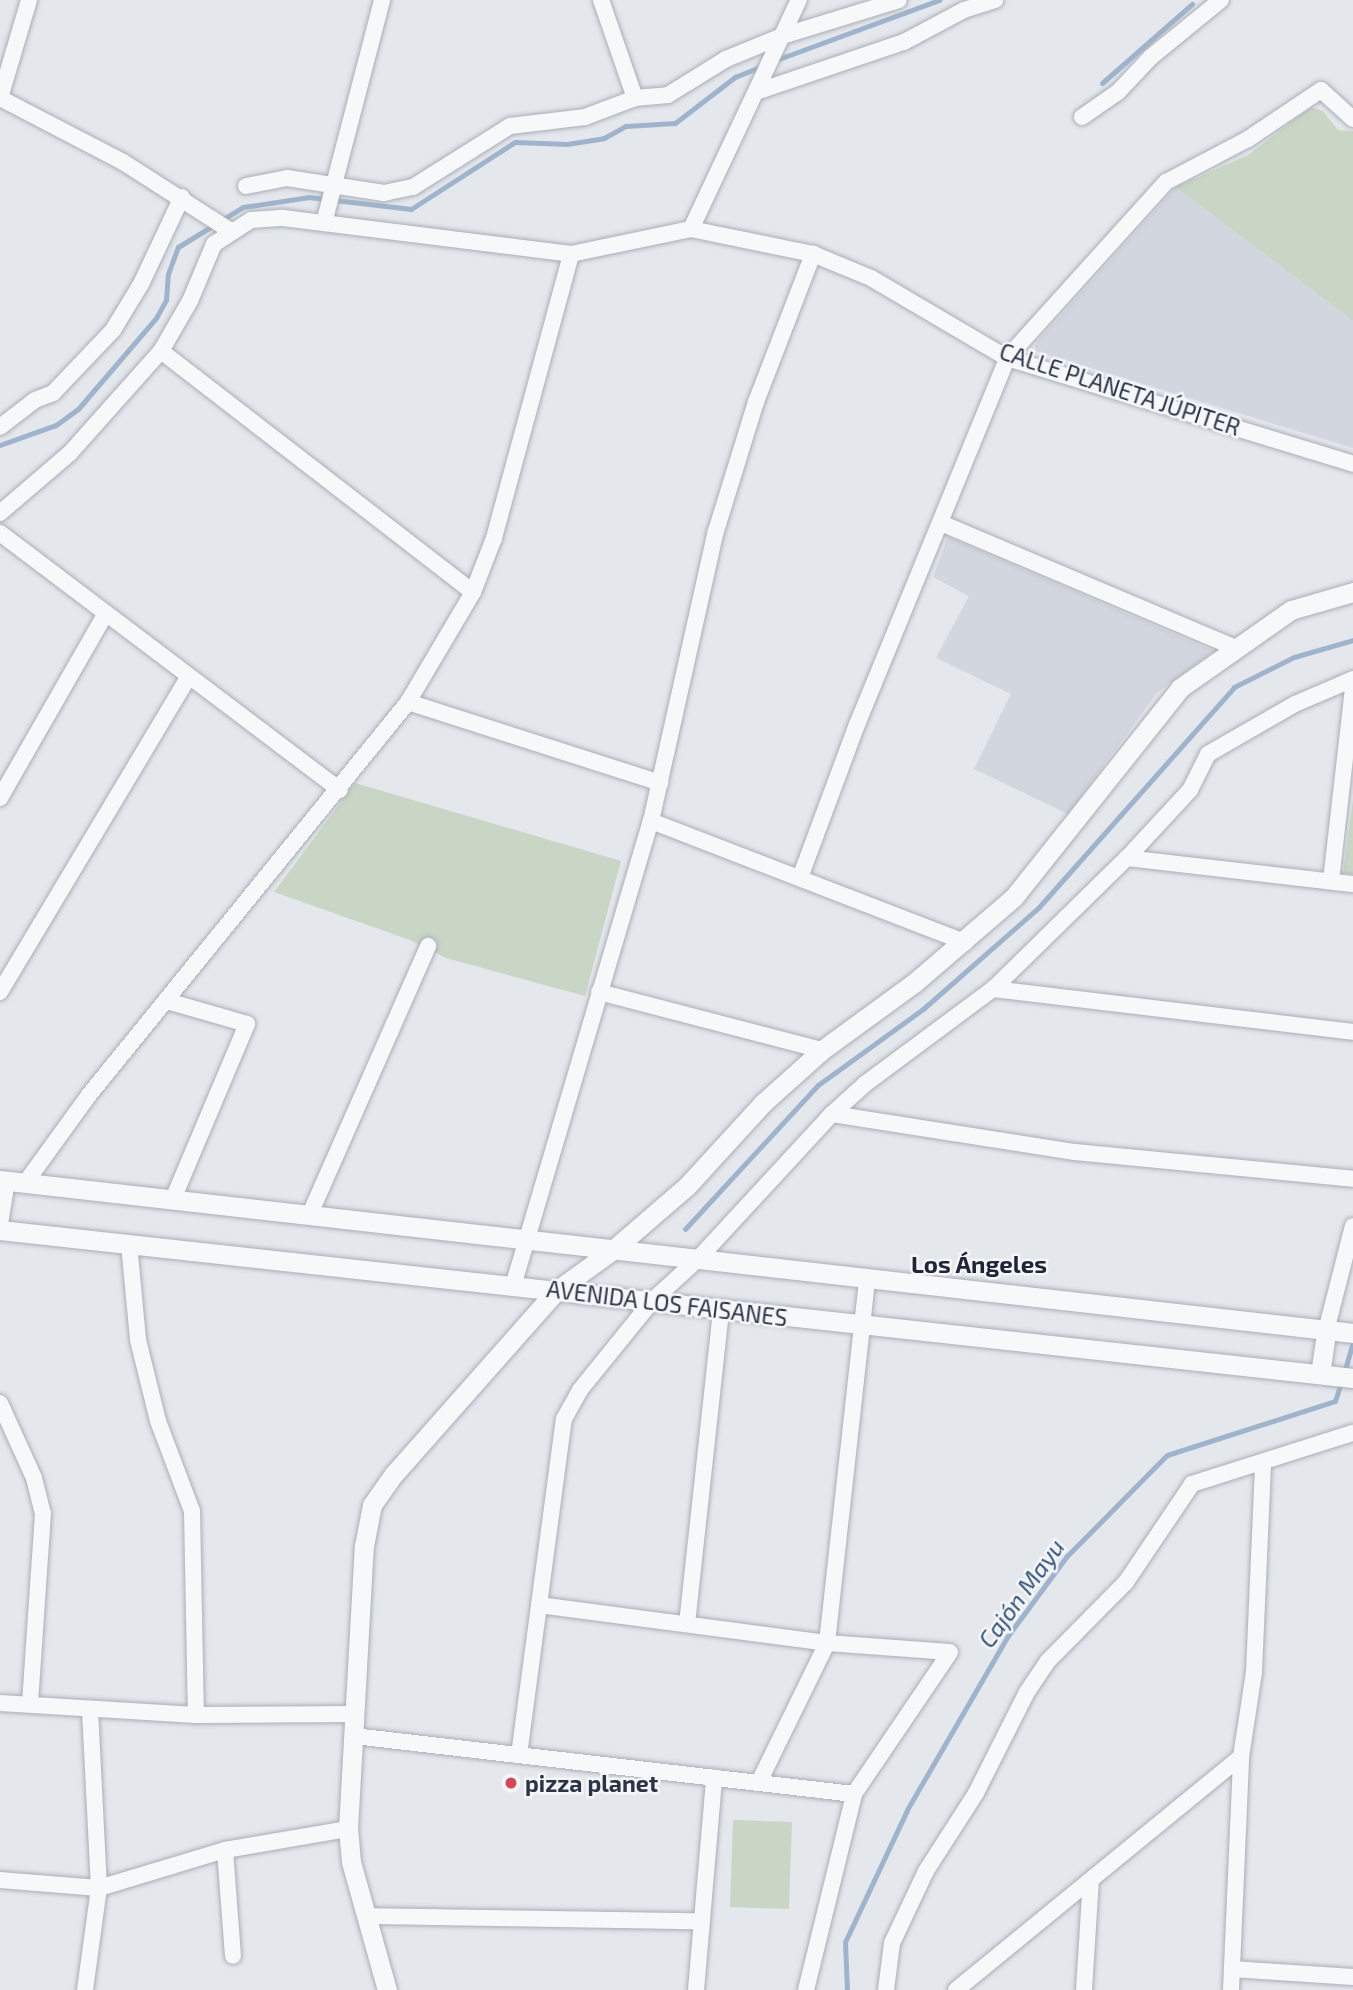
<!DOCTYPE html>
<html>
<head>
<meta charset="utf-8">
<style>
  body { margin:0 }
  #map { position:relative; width:1353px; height:1990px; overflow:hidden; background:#e4e7ec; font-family:"Exo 2",sans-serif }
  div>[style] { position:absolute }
  .built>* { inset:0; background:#d2d6de }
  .green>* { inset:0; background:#c9d6c5; transform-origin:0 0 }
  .stream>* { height:5px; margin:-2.5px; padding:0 2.5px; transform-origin:2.5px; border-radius:2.5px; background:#9fb4cc }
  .roads { filter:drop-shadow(0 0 2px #a9aeb7) drop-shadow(0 0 2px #a9aeb7) }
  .minor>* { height:16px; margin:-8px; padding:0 8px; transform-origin:8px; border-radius:8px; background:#f7f8fa }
  .tertiary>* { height:19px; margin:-9.5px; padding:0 9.5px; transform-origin:9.5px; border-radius:9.5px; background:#f7f8fa }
  .dots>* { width:19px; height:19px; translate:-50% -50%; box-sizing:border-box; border:4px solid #f4f6f9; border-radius:50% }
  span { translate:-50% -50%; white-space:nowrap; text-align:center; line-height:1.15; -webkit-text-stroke:5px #f4f6f9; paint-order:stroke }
  .street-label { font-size:23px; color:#2b3445 }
  .poi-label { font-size:23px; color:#2b3445; font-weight:700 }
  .left { translate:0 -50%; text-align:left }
  .neighbourhood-label { font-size:24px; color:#1d2536; font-weight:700 }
  .water-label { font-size:24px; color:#34527a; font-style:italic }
</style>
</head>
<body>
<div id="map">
  <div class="built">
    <i style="clip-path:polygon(1176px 187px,1353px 321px,1353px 448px,1035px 351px,1035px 344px)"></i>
    <i style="clip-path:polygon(948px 537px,1214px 651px,1157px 693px,1068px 814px,974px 769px,1011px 694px,936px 658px,969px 596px,933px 577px)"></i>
  </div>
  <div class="green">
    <i style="clip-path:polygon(1311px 107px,1323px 111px,1338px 130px,1353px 131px,1353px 321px,1176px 187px,1248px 155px)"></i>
    <i style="clip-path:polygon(355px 783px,621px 861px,585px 996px,446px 958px,410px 940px,274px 892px)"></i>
    <i style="clip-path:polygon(1353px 800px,1353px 874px,1343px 873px)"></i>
    <i style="left:733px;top:1820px;width:59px;height:87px;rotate:2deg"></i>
  </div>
  <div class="stream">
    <i style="left:776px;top:60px;width:174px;rotate:-20.2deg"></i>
    <i style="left:1102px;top:83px;width:120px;rotate:-41.3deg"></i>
    <i style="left:0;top:445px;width:59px;rotate:-19.7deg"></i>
    <i style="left:56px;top:425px;width:27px;rotate:-36deg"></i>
    <i style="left:78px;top:409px;width:120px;rotate:-49.4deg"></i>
    <i style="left:156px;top:318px;width:21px;rotate:-61deg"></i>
    <i style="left:166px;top:300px;width:26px;rotate:-86deg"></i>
    <i style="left:168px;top:274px;width:29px;rotate:-70deg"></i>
    <i style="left:178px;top:247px;width:76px;rotate:-31.6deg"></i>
    <i style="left:243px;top:207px;width:67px;rotate:-8.6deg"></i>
    <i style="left:309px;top:197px;width:103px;rotate:6.7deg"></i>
    <i style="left:411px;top:209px;width:124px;rotate:-32.8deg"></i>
    <i style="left:515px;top:142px;width:52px;rotate:2.2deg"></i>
    <i style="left:567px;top:144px;width:37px;rotate:-9deg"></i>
    <i style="left:604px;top:138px;width:25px;rotate:-29deg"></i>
    <i style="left:626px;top:126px;width:49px;rotate:-3.5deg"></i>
    <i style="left:675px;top:123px;width:76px;rotate:-37.5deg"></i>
    <i style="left:735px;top:77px;width:31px;rotate:-22deg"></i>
    <i style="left:685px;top:1229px;width:196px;rotate:-47.3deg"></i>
    <i style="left:818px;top:1085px;width:130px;rotate:-35.9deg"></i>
    <i style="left:923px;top:1009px;width:154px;rotate:-41.3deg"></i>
    <i style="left:1039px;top:907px;width:294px;rotate:-48.4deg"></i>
    <i style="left:1234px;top:687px;width:67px;rotate:-26.6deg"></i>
    <i style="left:1294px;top:657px;width:61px;rotate:-16.1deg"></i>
    <i style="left:1344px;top:1373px;width:32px;rotate:-74deg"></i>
    <i style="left:847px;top:1990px;width:48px;rotate:-92.4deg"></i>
    <i style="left:845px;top:1942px;width:148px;rotate:-64.8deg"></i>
    <i style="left:908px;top:1808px;width:198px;rotate:-59.9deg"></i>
    <i style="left:1007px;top:1637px;width:101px;rotate:-53.5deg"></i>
    <i style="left:1067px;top:1556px;width:142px;rotate:-45.3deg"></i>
    <i style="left:1167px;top:1455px;width:176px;rotate:-17.8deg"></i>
    <i style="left:1335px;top:1401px;width:20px;rotate:-72deg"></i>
  </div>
  <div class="roads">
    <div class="minor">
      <i style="left:601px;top:0;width:104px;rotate:70.9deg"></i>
      <i style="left:756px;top:92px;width:156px;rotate:-18.7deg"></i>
      <i style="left:904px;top:42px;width:68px;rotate:-28.1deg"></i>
      <i style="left:964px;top:10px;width:33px;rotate:-18deg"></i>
      <i style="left:0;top:98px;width:139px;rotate:27.5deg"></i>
      <i style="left:123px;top:162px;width:128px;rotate:32.6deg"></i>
      <i style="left:0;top:98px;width:102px;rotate:-73.5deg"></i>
      <i style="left:1082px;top:117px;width:44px;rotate:-34.8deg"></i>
      <i style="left:1118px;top:92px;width:48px;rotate:-46.7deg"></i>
      <i style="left:1151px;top:57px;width:90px;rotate:-39.2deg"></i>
      <i style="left:246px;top:186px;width:42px;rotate:-11deg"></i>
      <i style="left:287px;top:178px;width:98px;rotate:8.8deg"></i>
      <i style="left:384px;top:193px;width:30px;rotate:-12deg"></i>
      <i style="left:413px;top:187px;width:115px;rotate:-32.2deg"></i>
      <i style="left:510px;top:126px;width:76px;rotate:-6.8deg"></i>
      <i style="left:585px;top:117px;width:53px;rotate:-20.8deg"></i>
      <i style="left:635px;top:98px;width:33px;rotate:-5deg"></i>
      <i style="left:668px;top:95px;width:68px;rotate:-31.8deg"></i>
      <i style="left:726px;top:59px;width:61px;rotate:-22.3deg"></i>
      <i style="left:782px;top:36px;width:122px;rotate:-17.1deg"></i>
      <i style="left:324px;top:223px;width:230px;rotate:-75.4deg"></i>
      <i style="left:691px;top:229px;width:253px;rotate:-64.8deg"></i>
      <i style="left:161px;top:351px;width:394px;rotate:37.7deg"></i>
      <i style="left:0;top:427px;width:44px;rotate:-37.6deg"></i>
      <i style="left:35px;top:400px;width:19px;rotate:-21deg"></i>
      <i style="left:53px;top:393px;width:87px;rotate:-46.4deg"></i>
      <i style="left:113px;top:330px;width:54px;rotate:-58.7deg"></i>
      <i style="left:141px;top:284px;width:96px;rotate:-64.8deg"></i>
      <i style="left:0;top:513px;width:92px;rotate:-40.6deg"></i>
      <i style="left:70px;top:453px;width:137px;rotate:-48.3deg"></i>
      <i style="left:161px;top:351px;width:58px;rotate:-59.9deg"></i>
      <i style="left:190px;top:301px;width:62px;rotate:-67.2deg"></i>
      <i style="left:214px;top:244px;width:44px;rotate:-33deg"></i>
      <i style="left:251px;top:220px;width:32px;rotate:-4deg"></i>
      <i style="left:283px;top:218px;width:290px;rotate:7.1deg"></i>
      <i style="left:571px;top:254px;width:123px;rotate:-11.8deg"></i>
      <i style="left:691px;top:229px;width:125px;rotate:11.6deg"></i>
      <i style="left:813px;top:254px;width:63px;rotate:22.5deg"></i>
      <i style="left:871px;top:278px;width:158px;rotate:30.5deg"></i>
      <i style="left:1007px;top:358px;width:362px;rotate:17deg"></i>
      <i style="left:941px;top:523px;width:317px;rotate:23deg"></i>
      <i style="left:0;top:533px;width:426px;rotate:37.1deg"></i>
      <i style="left:408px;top:702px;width:265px;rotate:17.8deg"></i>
      <i style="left:0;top:798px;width:213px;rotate:-60.2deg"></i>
      <i style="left:651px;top:821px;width:337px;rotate:21.1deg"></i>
      <i style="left:1127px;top:858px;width:227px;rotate:6.6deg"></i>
      <i style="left:801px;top:875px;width:158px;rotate:-69.6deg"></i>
      <i style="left:856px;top:727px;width:399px;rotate:-67.7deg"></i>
      <i style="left:1007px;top:358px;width:237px;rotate:-47.9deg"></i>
      <i style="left:1166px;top:182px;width:93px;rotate:-27.7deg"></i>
      <i style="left:1248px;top:139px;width:88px;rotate:-33.9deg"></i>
      <i style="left:1321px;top:90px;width:43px;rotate:42.2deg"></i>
      <i style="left:1331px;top:881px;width:193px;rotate:-83.5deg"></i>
      <i style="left:993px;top:989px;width:363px;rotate:6.8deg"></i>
      <i style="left:0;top:992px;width:366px;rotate:-59.1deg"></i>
      <i style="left:599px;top:992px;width:230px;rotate:14.6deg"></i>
      <i style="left:167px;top:1001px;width:83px;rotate:16deg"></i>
      <i style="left:247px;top:1024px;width:190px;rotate:112.9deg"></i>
      <i style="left:832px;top:1114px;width:246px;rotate:8.9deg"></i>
      <i style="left:1075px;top:1152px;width:279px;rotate:5.5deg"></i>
      <i style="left:26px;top:1182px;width:107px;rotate:-54.1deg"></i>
      <i style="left:89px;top:1095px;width:506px;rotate:-50.93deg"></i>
      <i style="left:408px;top:702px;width:128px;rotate:-59.4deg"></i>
      <i style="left:473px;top:592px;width:58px;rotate:-68.7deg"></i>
      <i style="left:494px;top:538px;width:294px;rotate:-74.8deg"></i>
      <i style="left:310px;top:1214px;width:293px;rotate:-66.2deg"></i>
      <i style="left:0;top:1224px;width:44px;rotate:-80.8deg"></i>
      <i style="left:129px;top:1244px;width:96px;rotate:84.6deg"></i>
      <i style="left:138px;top:1340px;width:83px;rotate:76.1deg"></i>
      <i style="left:158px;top:1421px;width:96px;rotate:69.3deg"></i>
      <i style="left:192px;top:1511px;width:204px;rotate:88.9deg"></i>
      <i style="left:513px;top:1286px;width:485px;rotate:-73.5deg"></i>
      <i style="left:651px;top:821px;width:297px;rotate:-77.4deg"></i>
      <i style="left:716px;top:531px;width:135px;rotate:-72.8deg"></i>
      <i style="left:756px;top:402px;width:159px;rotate:-68.9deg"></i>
      <i style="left:1327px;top:1327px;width:104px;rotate:-75.6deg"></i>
      <i style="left:0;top:1403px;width:82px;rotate:65.6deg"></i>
      <i style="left:34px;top:1478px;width:36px;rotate:76deg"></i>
      <i style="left:43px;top:1513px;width:190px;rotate:93.9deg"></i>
      <i style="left:539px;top:1605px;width:290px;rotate:7.5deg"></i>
      <i style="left:827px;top:1643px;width:123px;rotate:4.2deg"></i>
      <i style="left:687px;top:1624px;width:316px;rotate:-83.8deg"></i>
      <i style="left:0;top:1703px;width:196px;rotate:3.5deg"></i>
      <i style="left:196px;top:1715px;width:160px;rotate:-0.4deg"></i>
      <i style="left:354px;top:1736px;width:503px;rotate:6.62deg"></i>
      <i style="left:519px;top:1755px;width:339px;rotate:-82.4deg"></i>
      <i style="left:564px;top:1419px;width:33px;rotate:-61deg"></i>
      <i style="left:580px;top:1390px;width:114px;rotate:-51deg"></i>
      <i style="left:652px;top:1301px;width:62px;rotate:-42.4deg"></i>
      <i style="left:698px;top:1259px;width:197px;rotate:-47.3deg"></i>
      <i style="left:832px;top:1114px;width:45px;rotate:-42.3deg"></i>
      <i style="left:865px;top:1084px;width:159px;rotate:-36.6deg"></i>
      <i style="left:993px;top:989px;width:187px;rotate:-44.4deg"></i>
      <i style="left:1127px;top:858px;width:93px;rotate:-47.2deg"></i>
      <i style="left:1190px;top:790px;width:40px;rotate:-63.4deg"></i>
      <i style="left:1208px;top:754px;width:100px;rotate:-29.9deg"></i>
      <i style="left:1295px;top:704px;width:63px;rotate:-23.3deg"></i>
      <i style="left:759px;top:1782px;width:155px;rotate:-63.9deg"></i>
      <i style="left:827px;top:1643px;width:365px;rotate:-83.7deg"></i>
      <i style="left:225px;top:1850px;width:106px;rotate:85.7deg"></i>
      <i style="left:0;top:1880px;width:99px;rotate:4.6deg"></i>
      <i style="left:99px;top:1888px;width:132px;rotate:-16.8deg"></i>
      <i style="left:225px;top:1850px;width:125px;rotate:-9.7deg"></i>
      <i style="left:366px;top:1916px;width:336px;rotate:0.9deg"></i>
      <i style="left:1232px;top:1969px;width:121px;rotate:3.8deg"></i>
      <i style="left:85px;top:1990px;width:103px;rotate:-82.2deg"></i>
      <i style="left:99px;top:1888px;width:179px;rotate:-92.9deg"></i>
      <i style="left:696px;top:1990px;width:213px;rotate:-85.1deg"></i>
      <i style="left:806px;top:1990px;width:202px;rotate:-76.2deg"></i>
      <i style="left:854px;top:1794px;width:171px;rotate:-55.9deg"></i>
      <i style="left:886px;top:1990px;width:47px;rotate:-82.7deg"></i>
      <i style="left:892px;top:1943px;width:80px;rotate:-64.7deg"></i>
      <i style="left:926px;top:1871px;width:93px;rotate:-57.3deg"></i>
      <i style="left:976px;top:1793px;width:113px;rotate:-63.2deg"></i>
      <i style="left:1027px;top:1692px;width:37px;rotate:-56deg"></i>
      <i style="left:1048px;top:1661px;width:111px;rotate:-45.4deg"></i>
      <i style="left:1126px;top:1582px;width:118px;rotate:-56deg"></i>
      <i style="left:1192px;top:1484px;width:169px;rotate:-17.6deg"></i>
      <i style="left:956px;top:1990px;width:368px;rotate:-39.3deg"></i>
      <i style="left:1084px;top:1990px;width:110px;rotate:-86.4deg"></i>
      <i style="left:1231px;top:1990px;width:233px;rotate:-87.5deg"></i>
      <i style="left:1241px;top:1757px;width:86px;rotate:-81.3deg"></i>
      <i style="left:1254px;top:1672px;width:209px;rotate:-87.5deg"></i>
    </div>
    <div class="tertiary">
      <i style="left:0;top:1180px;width:1362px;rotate:6.45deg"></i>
      <i style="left:0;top:1230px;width:1361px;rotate:6.24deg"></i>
      <i style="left:1320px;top:1374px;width:48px;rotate:-81.5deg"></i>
      <i style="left:387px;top:1990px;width:133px;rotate:-105.7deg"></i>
      <i style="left:351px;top:1862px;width:33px;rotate:-95deg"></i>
      <i style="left:348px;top:1829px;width:283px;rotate:-86.8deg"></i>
      <i style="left:364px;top:1546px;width:42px;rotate:-79deg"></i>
      <i style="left:372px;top:1505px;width:38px;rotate:-55deg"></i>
      <i style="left:394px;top:1474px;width:244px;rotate:-48.5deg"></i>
      <i style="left:556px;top:1291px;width:72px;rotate:-35.9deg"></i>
      <i style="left:614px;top:1249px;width:96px;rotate:-40.8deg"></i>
      <i style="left:687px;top:1186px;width:113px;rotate:-47.5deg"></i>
      <i style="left:763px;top:1103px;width:79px;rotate:-41.9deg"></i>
      <i style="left:822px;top:1050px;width:114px;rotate:-36.1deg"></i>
      <i style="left:914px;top:983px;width:132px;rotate:-40.7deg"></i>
      <i style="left:1014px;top:897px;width:267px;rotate:-51.5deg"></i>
      <i style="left:1180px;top:688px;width:136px;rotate:-35.1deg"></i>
      <i style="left:1291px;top:610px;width:65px;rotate:-16.2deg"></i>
    </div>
  </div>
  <div class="dots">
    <i style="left:511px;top:1783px;background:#d1495b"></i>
  </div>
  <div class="street-label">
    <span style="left:1120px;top:389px;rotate:18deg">CALLE PLANETA JÚPITER</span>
    <span style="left:667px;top:1303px;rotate:7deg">AVENIDA LOS FAISANES</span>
  </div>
  <div class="poi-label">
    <span class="left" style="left:525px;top:1783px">pizza planet</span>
  </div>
  <div class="neighbourhood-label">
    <span style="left:979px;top:1264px">Los Ángeles</span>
  </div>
  <div class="water-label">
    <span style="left:1021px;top:1593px;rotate:-54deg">Cajón Mayu</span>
  </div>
</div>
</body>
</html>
